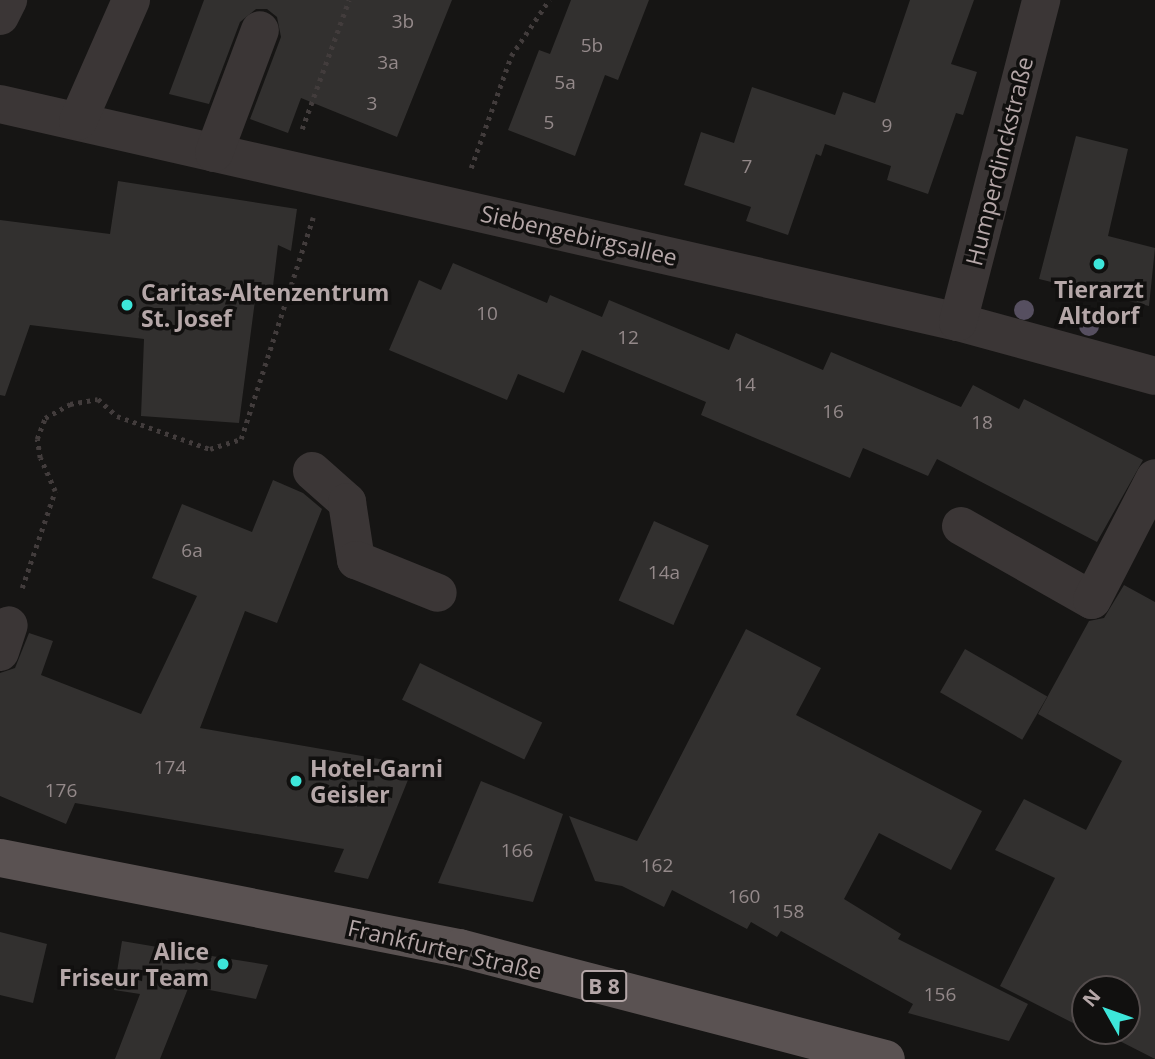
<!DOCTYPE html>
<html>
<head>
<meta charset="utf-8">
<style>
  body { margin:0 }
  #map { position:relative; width:1155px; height:1059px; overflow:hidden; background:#161514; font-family:"Open Sans",sans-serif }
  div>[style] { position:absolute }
  .building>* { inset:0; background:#32302f; transform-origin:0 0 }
  .path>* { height:4.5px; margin-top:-2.25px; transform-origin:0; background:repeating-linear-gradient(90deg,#423c3c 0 3.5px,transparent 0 8.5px) }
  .minor>* { height:38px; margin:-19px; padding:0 19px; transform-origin:19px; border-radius:19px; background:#3b3636 }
  .major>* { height:38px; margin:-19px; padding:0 19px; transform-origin:19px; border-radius:19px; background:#5a5252 }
  .trees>* { width:20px; height:20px; margin:-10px; border-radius:50%; background:#564f60 }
  .dots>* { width:19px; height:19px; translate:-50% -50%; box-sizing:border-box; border:4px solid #11100f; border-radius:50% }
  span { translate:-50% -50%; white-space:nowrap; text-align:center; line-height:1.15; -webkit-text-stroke:7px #11100f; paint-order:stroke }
  .number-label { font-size:19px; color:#94898a }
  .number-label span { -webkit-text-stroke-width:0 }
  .shield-label span { padding:2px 5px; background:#11100f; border:2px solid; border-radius:5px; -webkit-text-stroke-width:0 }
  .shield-label { font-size:21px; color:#b5a7a8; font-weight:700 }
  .street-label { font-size:23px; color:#b5a7a8 }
  .poi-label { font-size:23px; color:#b5a7a8; font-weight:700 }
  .left { translate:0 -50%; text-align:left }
  .right { translate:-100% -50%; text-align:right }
  .north { position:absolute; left:1071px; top:975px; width:70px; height:70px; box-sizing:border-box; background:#11100f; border:2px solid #534c4c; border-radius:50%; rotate:310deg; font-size:19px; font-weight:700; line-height:28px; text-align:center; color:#b5a7a8 }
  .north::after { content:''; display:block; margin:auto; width:24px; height:32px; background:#3de6da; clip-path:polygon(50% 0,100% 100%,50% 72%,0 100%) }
</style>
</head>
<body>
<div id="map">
  <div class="building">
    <i style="clip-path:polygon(204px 0,452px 0,397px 137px,301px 98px,288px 133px,250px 119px,281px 37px,277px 17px,267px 9px,256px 9px,240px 22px,209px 104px,169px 94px)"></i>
    <i style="clip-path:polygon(571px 0,649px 0,618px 80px,605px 75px,575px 156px,508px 130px,539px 50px,550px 54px)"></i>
    <i style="clip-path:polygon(910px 0,974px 0,951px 64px,977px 72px,963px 115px,956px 113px,928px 194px,887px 180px,891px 166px,825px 144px,821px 156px,816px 154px,788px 235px,746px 221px,751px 207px,684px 185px,701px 132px,734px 143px,752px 87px,835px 115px,843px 92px,875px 103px)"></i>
    <i style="clip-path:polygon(1076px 136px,1128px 149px,1108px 236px,1155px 248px,1149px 306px,1039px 279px)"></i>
    <i style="clip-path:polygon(118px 181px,297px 209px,291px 251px,278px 245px,273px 286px,257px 285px,239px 423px,141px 416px,144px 339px,30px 325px,5px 396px,0 395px,0 220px,110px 234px)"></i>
    <i style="clip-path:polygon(453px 263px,547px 303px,550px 295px,602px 317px,609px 300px,729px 350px,736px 333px,823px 370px,831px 352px,961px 407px,973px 385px,1019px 409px,1024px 399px,1143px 460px,1097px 542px,937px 459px,928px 476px,863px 448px,850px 478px,701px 415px,706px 402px,582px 350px,564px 393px,518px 374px,507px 400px,389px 350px,419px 280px,441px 290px)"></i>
    <i style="clip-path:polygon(273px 480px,303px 493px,322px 509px,277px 623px,245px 611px,200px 728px,414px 765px,368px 879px,334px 872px,344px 849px,75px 803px,66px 824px,0 796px,0 673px,15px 668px,29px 633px,53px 641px,41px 675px,141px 714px,197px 596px,152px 578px,182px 504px,252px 532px)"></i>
    <i style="left:654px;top:521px;width:60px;height:87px;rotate:24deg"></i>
    <i style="clip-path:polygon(1124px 585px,1155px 602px,1155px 1059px,1100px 1031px,1127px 1031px,1127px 989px,1085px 989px,1085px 1023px,1079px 1026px,1000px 986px,1055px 878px,995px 850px,1024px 799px,1086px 830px,1122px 761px,1038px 714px,1089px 621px,1104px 618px)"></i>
    <i style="clip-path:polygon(746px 629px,821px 668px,796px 715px,982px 811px,951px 870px,879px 833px,844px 899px,901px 934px,898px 939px,1028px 1004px,1009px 1041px,908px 1013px,913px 1004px,781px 931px,777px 937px,751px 922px,747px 929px,672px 890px,664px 907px,622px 886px,595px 881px,569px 816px,637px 841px)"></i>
    <i style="left:965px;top:649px;width:95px;height:50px;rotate:30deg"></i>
    <i style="left:420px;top:663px;width:136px;height:41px;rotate:26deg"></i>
    <i style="clip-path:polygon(481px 781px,563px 814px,533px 902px,438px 883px)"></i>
    <i style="clip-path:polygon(0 932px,47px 944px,33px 1003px,0 995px)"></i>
    <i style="clip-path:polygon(122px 941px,199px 954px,268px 965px,256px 999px,189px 986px,160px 1059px,115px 1059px,140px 994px,114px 990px)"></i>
  </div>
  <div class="path">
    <i style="left:302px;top:129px;width:137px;rotate:-70deg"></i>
    <i style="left:471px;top:168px;width:119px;rotate:-70.3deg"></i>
    <i style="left:511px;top:56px;width:68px;rotate:-55.8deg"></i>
    <i style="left:22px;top:588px;width:102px;rotate:-71.2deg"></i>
    <i style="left:55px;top:491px;width:36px;rotate:-114deg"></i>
    <i style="left:40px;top:458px;width:19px;rotate:-99deg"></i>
    <i style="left:37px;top:439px;width:22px;rotate:-69deg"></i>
    <i style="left:45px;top:418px;width:29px;rotate:-29deg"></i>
    <i style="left:70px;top:404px;width:28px;rotate:-10deg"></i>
    <i style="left:98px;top:399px;width:25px;rotate:42deg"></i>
    <i style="left:117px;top:416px;width:99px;rotate:19.5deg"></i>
    <i style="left:210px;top:449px;width:33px;rotate:-18deg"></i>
    <i style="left:241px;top:439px;width:233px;rotate:-72deg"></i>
  </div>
  <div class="minor">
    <i style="left:0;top:16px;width:18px;rotate:-63deg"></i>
    <i style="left:0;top:104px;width:982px;rotate:12.82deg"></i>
    <i style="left:958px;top:322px;width:204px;rotate:15.3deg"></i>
    <i style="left:78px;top:121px;width:132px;rotate:-66.3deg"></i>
    <i style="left:214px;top:153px;width:131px;rotate:-69.5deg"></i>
    <i style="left:958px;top:322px;width:333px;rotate:-75.5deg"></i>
    <i style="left:312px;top:471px;width:47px;rotate:41.5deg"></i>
    <i style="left:347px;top:502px;width:59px;rotate:81.2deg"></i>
    <i style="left:356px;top:560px;width:88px;rotate:21.9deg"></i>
    <i style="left:961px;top:526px;width:150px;rotate:29.5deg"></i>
    <i style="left:1092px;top:600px;width:137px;rotate:-62.7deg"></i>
    <i style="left:0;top:652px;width:28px;rotate:-72deg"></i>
  </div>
  <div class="major">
    <i style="left:0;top:858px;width:468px;rotate:11.1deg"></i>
    <i style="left:459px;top:948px;width:441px;rotate:14.6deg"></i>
  </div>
  <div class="trees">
    <i style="left:1024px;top:310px"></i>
    <i style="left:1089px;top:326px"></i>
  </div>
  <div class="dots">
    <i style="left:1099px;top:264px;background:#3de6da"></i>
    <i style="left:127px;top:305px;background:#3de6da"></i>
    <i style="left:296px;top:781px;background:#3de6da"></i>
    <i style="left:223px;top:964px;background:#3de6da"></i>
  </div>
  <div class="number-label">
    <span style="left:403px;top:22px">3b</span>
    <span style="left:592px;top:46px">5b</span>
    <span style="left:388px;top:63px">3a</span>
    <span style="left:565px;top:83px">5a</span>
    <span style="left:372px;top:104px">3</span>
    <span style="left:549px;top:123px">5</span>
    <span style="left:887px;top:126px">9</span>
    <span style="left:747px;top:167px">7</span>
    <span style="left:487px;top:314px">10</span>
    <span style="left:628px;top:338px">12</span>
    <span style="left:745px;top:385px">14</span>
    <span style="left:833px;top:412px">16</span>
    <span style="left:982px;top:423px">18</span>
    <span style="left:192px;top:551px">6a</span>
    <span style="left:664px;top:573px">14a</span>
    <span style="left:170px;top:768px">174</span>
    <span style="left:61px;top:791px">176</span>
    <span style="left:517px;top:851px">166</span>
    <span style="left:657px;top:866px">162</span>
    <span style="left:744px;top:897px">160</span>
    <span style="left:788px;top:912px">158</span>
    <span style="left:940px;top:995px">156</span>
  </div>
  <div class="shield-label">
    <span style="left:604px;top:986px">B 8</span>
  </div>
  <div class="street-label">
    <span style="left:999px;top:161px;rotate:-76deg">Humperdinckstraße</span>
    <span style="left:579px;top:235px;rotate:13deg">Siebengebirgsallee</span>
    <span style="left:445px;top:949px;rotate:13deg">Frankfurter Straße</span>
  </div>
  <div class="poi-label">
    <span style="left:1099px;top:302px">Tierarzt<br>Altdorf</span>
    <span class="left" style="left:141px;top:305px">Caritas-Altenzentrum<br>St. Josef</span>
    <span class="left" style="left:310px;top:781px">Hotel-Garni<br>Geisler</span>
    <span class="right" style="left:209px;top:964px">Alice<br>Friseur Team</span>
  </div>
  <div class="north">N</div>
</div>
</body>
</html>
